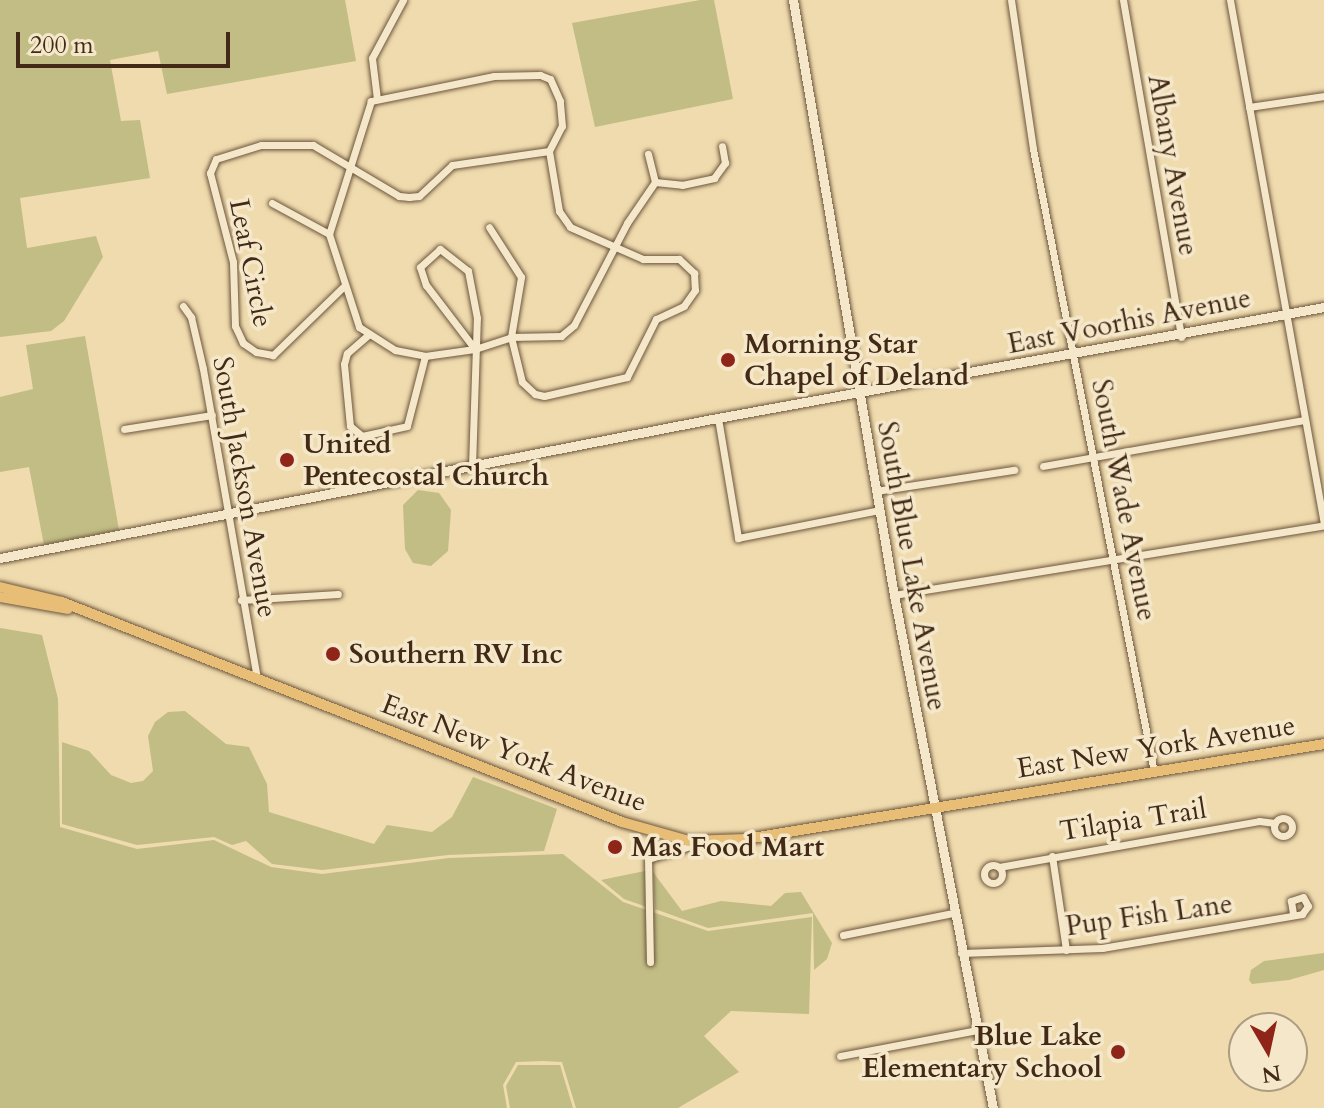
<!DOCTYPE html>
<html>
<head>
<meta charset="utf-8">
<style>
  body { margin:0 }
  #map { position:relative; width:1324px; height:1108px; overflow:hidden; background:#efdbae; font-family:Cardo,serif }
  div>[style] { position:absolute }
  .green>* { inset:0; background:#c1bd85 }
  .roads { filter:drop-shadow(0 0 2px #6d563d) drop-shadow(0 0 2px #6d563d) }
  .street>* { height:7px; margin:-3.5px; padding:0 3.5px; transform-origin:3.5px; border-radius:3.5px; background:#f5e8ca }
  .street>.ring { margin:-3.5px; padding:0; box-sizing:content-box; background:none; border:7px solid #f5e8ca; border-radius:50% }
  .secondary>* { height:9px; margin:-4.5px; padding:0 4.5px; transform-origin:4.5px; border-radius:4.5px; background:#f5e8ca }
  .primary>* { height:10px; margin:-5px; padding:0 5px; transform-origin:5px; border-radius:5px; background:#e8be77 }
  .dots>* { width:22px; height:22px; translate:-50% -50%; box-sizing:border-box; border:4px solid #f5e8ca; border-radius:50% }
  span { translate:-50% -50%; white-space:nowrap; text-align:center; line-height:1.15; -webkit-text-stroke:7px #f5e8ca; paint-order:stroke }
  .street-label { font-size:28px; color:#422a17 }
  .poi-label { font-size:28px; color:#422a17; font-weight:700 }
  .left { translate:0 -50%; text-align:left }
  .right { translate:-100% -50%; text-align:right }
  .north { position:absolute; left:1228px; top:1012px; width:80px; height:80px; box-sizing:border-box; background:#f5e8ca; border:2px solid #ad9c82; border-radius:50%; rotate:171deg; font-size:22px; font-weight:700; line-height:32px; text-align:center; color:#422a17 }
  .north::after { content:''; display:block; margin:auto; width:28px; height:36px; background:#8f2418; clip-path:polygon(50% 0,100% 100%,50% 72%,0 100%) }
  .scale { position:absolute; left:16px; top:32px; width:214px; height:36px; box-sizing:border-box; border:4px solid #422a17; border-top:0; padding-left:10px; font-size:24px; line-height:28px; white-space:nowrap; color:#422a17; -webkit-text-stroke:6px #f5e8ca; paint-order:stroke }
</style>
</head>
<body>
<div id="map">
  <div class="green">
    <i style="clip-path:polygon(0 0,345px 0,356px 61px,167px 94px,158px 51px,110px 60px,121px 121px,140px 120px,150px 178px,20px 198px,27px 248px,96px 236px,103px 257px,64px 321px,51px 331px,0 337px)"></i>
    <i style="clip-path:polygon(700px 0,714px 0,733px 99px,595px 127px,572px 23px)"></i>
    <i style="clip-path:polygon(85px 336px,119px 530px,44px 545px,29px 467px,0 472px,0 397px,33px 389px,26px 345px)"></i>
    <i style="clip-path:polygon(418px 490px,439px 493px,451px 510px,448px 551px,431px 566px,413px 563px,405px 549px,403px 505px)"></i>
    <i style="clip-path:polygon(0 628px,42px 635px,58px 699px,60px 827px,137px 849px,214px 840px,271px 867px,322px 874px,449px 858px,563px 854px,623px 902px,708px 931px,812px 917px,809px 1014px,731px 1011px,704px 1036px,739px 1072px,678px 1108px,576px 1108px,562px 1062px,543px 1061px,516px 1062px,503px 1085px,507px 1108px,0 1108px)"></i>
    <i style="clip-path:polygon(185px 711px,226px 744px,249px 747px,267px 784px,269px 812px,374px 844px,387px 825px,432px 832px,452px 817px,473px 777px,557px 809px,544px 851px,448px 855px,322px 870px,272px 864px,246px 841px,232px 845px,214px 837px,137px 845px,62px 824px,62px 742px,89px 751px,111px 775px,131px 783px,143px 781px,153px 771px,148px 736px,155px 722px,168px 712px)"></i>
    <i style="clip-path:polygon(645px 871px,647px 907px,624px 899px,601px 880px)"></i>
    <i style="clip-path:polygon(653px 872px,682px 911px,721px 901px,771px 906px,785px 893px,801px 892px,832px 943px,827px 959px,814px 970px,813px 913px,708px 928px,655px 909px)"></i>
    <i style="clip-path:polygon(1324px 953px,1324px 970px,1289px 980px,1252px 984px,1249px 980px,1251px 970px,1264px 961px)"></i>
    <i style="clip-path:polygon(518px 1065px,560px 1065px,573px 1108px,510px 1108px,506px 1086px)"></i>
  </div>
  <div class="roads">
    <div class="street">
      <i style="left:1011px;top:0;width:151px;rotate:81.6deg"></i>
      <i style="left:1033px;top:149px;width:635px;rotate:79.01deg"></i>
      <i style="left:1123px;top:0;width:342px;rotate:80.2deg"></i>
      <i style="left:1230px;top:0;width:532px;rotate:79.83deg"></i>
      <i style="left:377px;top:99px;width:41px;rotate:-97deg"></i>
      <i style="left:372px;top:58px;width:66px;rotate:-61.9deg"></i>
      <i style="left:1249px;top:107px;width:76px;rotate:-8.3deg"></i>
      <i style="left:549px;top:151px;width:28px;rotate:-63deg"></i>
      <i style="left:562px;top:126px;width:25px;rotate:-95deg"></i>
      <i style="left:560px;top:101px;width:24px;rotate:-114deg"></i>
      <i style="left:550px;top:79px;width:11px;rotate:-158deg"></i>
      <i style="left:540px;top:75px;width:46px;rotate:178.8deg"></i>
      <i style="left:494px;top:76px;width:126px;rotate:168.5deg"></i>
      <i style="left:371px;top:101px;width:139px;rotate:107.5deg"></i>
      <i style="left:329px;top:234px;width:98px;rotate:72.1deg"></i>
      <i style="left:359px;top:327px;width:43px;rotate:32.6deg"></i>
      <i style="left:395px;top:350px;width:31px;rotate:11deg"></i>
      <i style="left:425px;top:356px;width:50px;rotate:-8deg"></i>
      <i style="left:475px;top:349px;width:38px;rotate:-18deg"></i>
      <i style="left:511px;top:337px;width:50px;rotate:-1.1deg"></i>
      <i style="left:561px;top:336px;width:17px;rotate:-40deg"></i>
      <i style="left:574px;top:325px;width:115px;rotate:-62.5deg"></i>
      <i style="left:627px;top:223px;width:50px;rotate:-55.7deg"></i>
      <i style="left:655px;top:182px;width:29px;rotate:-104deg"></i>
      <i style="left:655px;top:182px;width:27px;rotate:6deg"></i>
      <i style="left:682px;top:185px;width:33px;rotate:-12deg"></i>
      <i style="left:714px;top:178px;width:19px;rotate:-54deg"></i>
      <i style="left:725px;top:163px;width:17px;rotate:-100deg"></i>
      <i style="left:272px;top:203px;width:65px;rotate:28.5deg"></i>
      <i style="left:343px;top:287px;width:98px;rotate:135.8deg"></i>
      <i style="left:273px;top:355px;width:17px;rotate:-170deg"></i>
      <i style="left:256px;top:352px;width:16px;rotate:-145deg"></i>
      <i style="left:243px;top:343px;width:19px;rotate:-115deg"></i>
      <i style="left:235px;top:326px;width:64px;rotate:-91.8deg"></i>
      <i style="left:233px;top:262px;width:92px;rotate:-104.5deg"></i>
      <i style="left:210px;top:173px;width:15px;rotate:-67deg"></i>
      <i style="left:216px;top:159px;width:47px;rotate:-17.3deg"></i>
      <i style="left:261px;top:145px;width:52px"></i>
      <i style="left:313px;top:145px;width:100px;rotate:30.7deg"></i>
      <i style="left:399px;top:196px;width:10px;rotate:6deg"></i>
      <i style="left:409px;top:197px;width:10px;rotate:-6deg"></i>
      <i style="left:419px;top:196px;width:45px;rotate:-43.2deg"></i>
      <i style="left:452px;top:165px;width:98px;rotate:-8.2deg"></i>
      <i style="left:549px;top:151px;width:61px;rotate:80.5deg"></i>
      <i style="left:559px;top:211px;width:19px;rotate:55deg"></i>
      <i style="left:570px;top:227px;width:80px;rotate:23.7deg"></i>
      <i style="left:643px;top:259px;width:36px"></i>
      <i style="left:679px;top:259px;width:21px;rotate:43deg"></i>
      <i style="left:694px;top:273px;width:17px;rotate:87deg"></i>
      <i style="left:695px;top:290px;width:19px;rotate:125deg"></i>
      <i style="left:684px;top:306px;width:31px;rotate:155deg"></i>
      <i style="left:656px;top:319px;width:65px;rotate:116.6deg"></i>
      <i style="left:627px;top:377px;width:85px;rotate:167.1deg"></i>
      <i style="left:544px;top:396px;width:9px;rotate:-167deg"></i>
      <i style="left:535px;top:394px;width:18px;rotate:-137deg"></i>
      <i style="left:522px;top:382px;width:46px;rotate:-103.7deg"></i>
      <i style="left:511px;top:337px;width:61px;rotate:-80.5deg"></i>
      <i style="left:521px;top:277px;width:59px;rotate:-122.6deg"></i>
      <i style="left:183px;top:306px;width:14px;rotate:54deg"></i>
      <i style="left:191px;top:317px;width:53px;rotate:77deg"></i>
      <i style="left:203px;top:369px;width:314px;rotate:80.1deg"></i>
      <i style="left:368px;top:335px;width:28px;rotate:139deg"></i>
      <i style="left:347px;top:353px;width:11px;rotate:105deg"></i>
      <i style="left:344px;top:364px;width:62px;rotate:84.5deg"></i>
      <i style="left:350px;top:426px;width:16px;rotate:40deg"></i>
      <i style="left:362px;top:436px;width:46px;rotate:-12.5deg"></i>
      <i style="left:407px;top:426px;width:72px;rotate:-75.6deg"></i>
      <i style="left:718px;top:418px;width:122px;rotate:80.5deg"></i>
      <i style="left:738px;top:538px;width:144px;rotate:-11.2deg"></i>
      <i style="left:124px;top:429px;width:89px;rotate:-9deg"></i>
      <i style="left:472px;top:466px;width:148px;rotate:-88.1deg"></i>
      <i style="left:477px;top:318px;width:48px;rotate:-100.8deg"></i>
      <i style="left:468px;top:271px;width:36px;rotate:-142deg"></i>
      <i style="left:440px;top:249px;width:27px;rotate:138deg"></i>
      <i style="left:420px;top:267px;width:19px;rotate:72deg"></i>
      <i style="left:426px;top:285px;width:81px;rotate:52.6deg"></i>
      <i style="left:1043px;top:466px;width:266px;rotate:-10deg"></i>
      <i style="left:876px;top:491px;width:140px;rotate:-8.7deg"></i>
      <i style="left:894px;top:595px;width:436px;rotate:-9.2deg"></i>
      <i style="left:241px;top:600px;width:97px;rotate:-3.5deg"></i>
      <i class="ring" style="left:1274px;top:818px;width:11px;height:11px"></i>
      <i style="left:1052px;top:856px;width:95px;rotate:81.5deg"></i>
      <i class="ring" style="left:984px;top:865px;width:11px;height:11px"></i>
      <i style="left:999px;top:867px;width:264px;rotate:-10deg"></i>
      <i style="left:1259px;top:821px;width:16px;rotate:7deg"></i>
      <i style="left:843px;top:935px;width:112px;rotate:-11.3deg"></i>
      <i style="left:961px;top:953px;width:141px;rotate:-2deg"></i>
      <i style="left:1102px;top:948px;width:203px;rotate:-9.6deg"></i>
      <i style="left:1302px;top:914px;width:10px;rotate:-53deg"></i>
      <i style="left:1308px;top:906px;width:10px;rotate:-119deg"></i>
      <i style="left:1303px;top:897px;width:13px;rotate:162deg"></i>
      <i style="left:1291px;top:901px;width:12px;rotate:81deg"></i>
      <i style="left:650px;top:962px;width:103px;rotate:-91.1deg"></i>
      <i style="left:648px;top:859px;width:54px;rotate:-17.1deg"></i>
      <i style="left:840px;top:1056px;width:139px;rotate:-10.7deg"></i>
    </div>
    <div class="secondary">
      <i style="left:793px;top:0;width:604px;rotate:80.37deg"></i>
      <i style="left:894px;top:595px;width:522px;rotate:79.08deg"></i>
      <i style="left:0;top:558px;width:725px;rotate:-11.05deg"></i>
      <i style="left:712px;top:419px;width:622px;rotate:-10.37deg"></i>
    </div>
    <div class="primary">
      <i style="left:0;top:587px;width:64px;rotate:13.6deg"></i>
      <i style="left:62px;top:602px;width:602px;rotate:21.45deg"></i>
      <i style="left:622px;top:822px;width:70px;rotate:15.8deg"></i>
      <i style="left:689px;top:841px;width:57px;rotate:-2deg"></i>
      <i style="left:746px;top:839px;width:586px;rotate:-9.33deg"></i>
      <i style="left:0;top:597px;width:69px;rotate:10deg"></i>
    </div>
  </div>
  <div class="dots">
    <i style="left:728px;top:360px;background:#8f2418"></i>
    <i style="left:287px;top:460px;background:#8f2418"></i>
    <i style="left:333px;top:654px;background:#8f2418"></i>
    <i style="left:615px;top:847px;background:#8f2418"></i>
    <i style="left:1118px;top:1052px;background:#8f2418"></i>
  </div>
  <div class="street-label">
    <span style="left:1173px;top:165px;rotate:80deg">Albany Avenue</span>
    <span style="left:251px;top:263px;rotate:79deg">Leaf Circle</span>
    <span style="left:1129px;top:321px;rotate:-11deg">East Voorhis Avenue</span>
    <span style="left:245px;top:487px;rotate:80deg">South Jackson Avenue</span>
    <span style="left:1124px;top:500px;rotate:79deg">South Wade Avenue</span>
    <span style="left:912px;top:566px;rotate:80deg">South Blue Lake Avenue</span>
    <span style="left:1156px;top:747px;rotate:-9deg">East New York Avenue</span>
    <span style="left:514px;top:753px;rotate:21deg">East New York Avenue</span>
    <span style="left:1133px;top:820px;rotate:-9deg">Tilapia Trail</span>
    <span style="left:1149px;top:915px;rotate:-8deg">Pup Fish Lane</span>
  </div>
  <div class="poi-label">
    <span class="left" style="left:744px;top:360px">Morning Star<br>Chapel of Deland</span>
    <span class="left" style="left:303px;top:460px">United<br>Pentecostal Church</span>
    <span class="left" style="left:349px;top:654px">Southern RV Inc</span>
    <span class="left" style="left:631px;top:847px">Mas Food Mart</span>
    <span class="right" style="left:1102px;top:1052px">Blue Lake<br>Elementary School</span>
  </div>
  <div class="north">N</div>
  <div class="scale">200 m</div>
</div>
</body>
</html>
